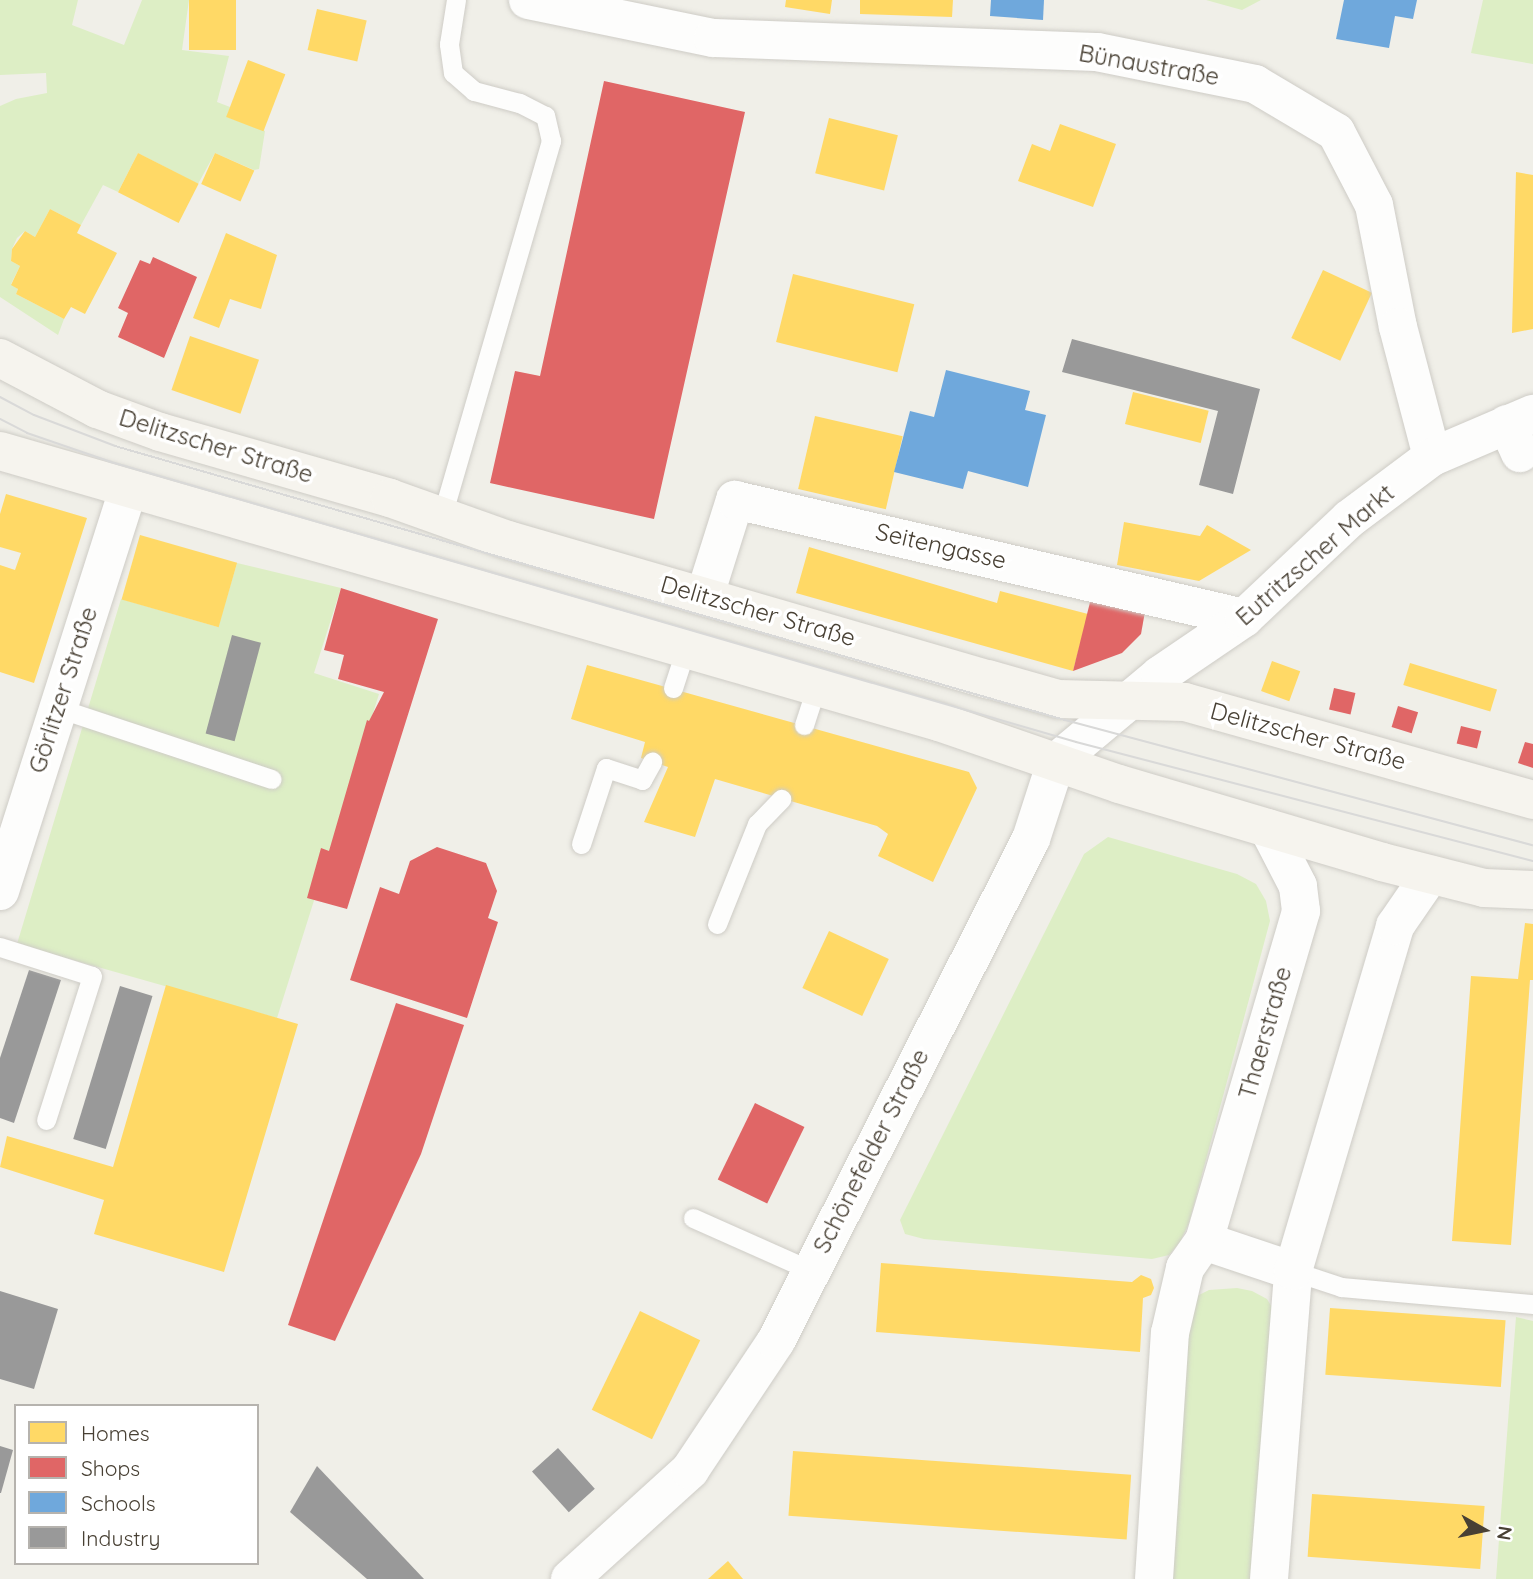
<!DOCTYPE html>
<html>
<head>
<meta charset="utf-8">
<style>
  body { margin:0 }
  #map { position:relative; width:1533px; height:1579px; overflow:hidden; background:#f0efe8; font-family:Quicksand,sans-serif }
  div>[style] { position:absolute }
  .green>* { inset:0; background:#ddeec5 }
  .homes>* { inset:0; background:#ffd966; transform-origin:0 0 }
  .shops>* { inset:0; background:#e06666; transform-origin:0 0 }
  .schools>* { inset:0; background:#6fa8dc }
  .industry>* { inset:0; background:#999; transform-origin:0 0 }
  .roads { filter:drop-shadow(0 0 2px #ceccc6) drop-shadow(0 0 2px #ceccc6) }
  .lane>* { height:19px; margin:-9.5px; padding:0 9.5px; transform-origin:9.5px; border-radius:9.5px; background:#fdfdfc }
  .street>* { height:38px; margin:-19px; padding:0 19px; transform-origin:19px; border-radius:19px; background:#fdfdfc }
  .secondary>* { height:38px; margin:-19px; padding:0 19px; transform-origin:19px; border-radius:19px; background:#f6f4ee }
  .tram>* { height:2px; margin:-1px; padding:0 1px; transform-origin:1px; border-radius:1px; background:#d9d9d8 }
  span { translate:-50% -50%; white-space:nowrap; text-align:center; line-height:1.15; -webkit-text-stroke:7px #fff; paint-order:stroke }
  .street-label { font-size:24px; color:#484034 }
  .legend { position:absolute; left:14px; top:1404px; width:245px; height:161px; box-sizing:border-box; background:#fff; border:2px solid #b6b3ae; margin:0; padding:9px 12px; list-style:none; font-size:21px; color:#484034 }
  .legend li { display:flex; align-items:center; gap:14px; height:35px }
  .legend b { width:35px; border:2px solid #b6b3ae }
  .north { position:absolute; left:1449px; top:1495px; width:70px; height:70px; -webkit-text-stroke:5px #fff; paint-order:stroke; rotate:99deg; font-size:19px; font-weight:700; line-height:28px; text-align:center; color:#484034 }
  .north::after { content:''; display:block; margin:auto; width:24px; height:32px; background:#484034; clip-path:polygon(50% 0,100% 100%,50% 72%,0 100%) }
</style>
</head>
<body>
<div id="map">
  <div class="green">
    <i style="clip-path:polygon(0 0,78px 0,72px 25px,124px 45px,142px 0,189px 0,182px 50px,229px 56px,217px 102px,230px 107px,227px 117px,265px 131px,259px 169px,254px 170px,215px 153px,198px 184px,138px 153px,118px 192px,103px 185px,81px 225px,50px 209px,35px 237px,25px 231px,17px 238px,12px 249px,11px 261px,20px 266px,11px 284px,18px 289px,16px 294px,64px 319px,58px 335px,0 297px,0 106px,16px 99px,47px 93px,46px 73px,0 75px)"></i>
    <i style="clip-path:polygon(1206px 0,1261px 0,1242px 10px)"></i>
    <i style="clip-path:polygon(1483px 0,1533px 0,1533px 64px,1471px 53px)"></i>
    <i style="clip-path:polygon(237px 563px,341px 588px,314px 673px,379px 694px,277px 1018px,17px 944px,121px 599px,218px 627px)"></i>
    <i style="clip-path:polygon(1108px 837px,1237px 874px,1256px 884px,1266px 901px,1270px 921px,1189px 1223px,1180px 1242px,1169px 1255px,1152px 1259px,924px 1239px,905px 1234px,900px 1220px,1084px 854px)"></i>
    <i style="clip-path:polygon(1237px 1288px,1252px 1291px,1267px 1299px,1275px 1312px,1258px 1579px,1168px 1579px,1186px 1314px,1193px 1298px,1209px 1290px)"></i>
    <i style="clip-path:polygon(1516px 1317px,1533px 1321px,1533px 1579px,1496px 1579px)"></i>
  </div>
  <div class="homes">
    <i style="left:189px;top:0;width:47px;height:50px"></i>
    <i style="clip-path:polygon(786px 0,832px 0,830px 14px,785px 7px)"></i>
    <i style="clip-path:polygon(860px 0,953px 0,952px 17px,860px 14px)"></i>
    <i style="left:317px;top:9px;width:51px;height:42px;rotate:13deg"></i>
    <i style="left:248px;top:60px;width:40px;height:61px;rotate:21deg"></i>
    <i style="left:829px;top:118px;width:71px;height:57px;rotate:14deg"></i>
    <i style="clip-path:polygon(1060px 124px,1116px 144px,1093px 207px,1018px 181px,1032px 144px,1050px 151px)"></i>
    <i style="left:138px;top:153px;width:68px;height:44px;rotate:27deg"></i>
    <i style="left:215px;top:153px;width:43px;height:34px;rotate:24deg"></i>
    <i style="clip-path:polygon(1516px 172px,1533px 175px,1533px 329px,1512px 333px)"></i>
    <i style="clip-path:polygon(50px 209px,81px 225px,77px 233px,117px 253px,85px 314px,71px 307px,64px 319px,16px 294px,18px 289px,11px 285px,20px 266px,11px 261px,12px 249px,25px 231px,35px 237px)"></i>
    <i style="clip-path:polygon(226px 233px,277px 255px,261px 309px,230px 299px,219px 328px,193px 318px)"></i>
    <i style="left:1323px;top:270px;width:54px;height:75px;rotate:25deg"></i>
    <i style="left:793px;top:274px;width:125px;height:70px;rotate:14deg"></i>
    <i style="left:190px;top:336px;width:73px;height:57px;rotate:19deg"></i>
    <i style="left:1133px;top:392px;width:78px;height:33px;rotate:14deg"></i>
    <i style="left:815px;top:416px;width:90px;height:75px;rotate:13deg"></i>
    <i style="clip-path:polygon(6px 494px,87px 518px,34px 683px,0 672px,0 565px,15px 570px,21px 553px,0 547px,0 514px)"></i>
    <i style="clip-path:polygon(1124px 522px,1200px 536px,1207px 525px,1251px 550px,1199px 581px,1117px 565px)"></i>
    <i style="left:140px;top:535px;width:101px;height:67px;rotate:16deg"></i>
    <i style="clip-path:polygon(809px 547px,997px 603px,1000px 591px,1088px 614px,1073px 671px,796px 593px)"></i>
    <i style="left:1272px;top:661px;width:30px;height:32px;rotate:20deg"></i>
    <i style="left:1410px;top:663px;width:91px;height:23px;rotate:17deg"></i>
    <i style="clip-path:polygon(587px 665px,969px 772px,977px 788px,933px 882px,878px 856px,888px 834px,877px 826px,715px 779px,695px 837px,644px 822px,668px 767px,641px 758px,645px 742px,571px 719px)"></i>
    <i style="clip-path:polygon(1525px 923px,1533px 924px,1533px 980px,1530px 980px,1511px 1245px,1452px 1241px,1471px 976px,1518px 979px)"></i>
    <i style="left:829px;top:931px;width:66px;height:63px;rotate:25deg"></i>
    <i style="clip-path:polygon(166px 985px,298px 1024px,224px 1272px,94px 1234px,104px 1200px,0 1167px,7px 1136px,113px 1167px)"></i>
    <i style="clip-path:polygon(881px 1263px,1132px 1282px,1141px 1275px,1151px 1279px,1154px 1288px,1151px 1295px,1143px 1298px,1140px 1352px,876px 1332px)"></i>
    <i style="left:1330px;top:1308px;width:176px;height:67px;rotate:4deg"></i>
    <i style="left:640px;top:1311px;width:67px;height:110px;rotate:26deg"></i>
    <i style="left:793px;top:1451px;width:339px;height:65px;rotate:4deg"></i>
    <i style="left:1312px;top:1494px;width:173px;height:63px;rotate:4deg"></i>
    <i style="clip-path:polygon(728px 1561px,743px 1579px,708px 1579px)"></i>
  </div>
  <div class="shops">
    <i style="clip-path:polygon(604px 81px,745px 112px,654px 519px,490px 483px,515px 371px,540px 376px)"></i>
    <i style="clip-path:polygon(153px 257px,197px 277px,164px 358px,118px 337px,128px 313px,118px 308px,140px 260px,150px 264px)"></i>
    <i style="clip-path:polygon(341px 588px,438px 619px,347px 909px,307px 898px,321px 848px,329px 851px,367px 720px,369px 721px,384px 692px,338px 679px,344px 655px,324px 650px)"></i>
    <i style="clip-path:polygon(1092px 594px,1146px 606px,1141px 634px,1122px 653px,1073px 671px)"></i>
    <i style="left:1334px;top:688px;width:22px;height:22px;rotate:13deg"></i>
    <i style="left:1398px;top:706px;width:21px;height:22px;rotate:17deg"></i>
    <i style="left:1461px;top:726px;width:21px;height:18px;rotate:14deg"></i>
    <i style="clip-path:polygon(1525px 742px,1533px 744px,1533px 768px,1518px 763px)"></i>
    <i style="clip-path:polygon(437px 847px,486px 863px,497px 891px,488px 918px,498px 922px,467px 1018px,350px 980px,380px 887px,399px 894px,410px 861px)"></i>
    <i style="clip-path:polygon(396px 1003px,464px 1025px,421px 1154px,335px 1341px,288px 1325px)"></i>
    <i style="left:755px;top:1103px;width:55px;height:85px;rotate:26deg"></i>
  </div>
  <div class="schools">
    <i style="clip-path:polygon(991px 0,1044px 0,1043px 20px,990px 16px)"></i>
    <i style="clip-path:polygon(1344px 0,1417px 0,1413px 19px,1395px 16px,1389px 48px,1336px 39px)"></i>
    <i style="clip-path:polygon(946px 370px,1030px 391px,1025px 410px,1046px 415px,1028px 487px,968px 471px,963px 489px,894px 472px,910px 411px,934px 417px)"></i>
  </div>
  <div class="industry">
    <i style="clip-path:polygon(1072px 339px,1260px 389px,1233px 494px,1199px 485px,1218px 411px,1062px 372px)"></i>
    <i style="left:232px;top:635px;width:30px;height:102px;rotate:15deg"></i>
    <i style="clip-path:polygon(29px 970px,61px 980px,14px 1123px,0 1118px,0 1058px)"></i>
    <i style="left:120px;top:986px;width:34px;height:160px;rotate:17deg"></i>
    <i style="clip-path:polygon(0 1291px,58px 1309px,34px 1389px,0 1379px)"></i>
    <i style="clip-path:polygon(0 1446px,13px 1450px,1px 1493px,0 1493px)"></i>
    <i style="left:558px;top:1448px;width:55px;height:35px;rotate:48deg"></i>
    <i style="clip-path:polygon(317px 1466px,424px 1579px,367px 1579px,290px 1512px)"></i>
  </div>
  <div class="roads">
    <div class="lane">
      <i style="left:442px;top:516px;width:391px;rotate:-73.8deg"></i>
      <i style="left:551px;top:141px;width:26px;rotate:-103deg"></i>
      <i style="left:545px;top:116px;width:29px;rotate:-153deg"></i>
      <i style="left:519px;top:103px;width:47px;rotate:-165.1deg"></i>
      <i style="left:474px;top:91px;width:28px;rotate:-139deg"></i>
      <i style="left:453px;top:73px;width:29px;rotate:-98deg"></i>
      <i style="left:449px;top:44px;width:45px;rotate:-81deg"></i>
      <i style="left:673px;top:688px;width:40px;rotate:-72deg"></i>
      <i style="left:58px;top:708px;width:225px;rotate:18.4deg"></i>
      <i style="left:804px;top:725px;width:40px;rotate:-72deg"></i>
      <i style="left:581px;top:844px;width:80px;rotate:-71.8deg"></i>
      <i style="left:606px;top:768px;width:38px;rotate:18deg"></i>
      <i style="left:642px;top:780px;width:21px;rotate:-61deg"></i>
      <i style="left:717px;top:924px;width:108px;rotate:-68.2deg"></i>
      <i style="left:757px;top:824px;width:35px;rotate:-46deg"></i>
      <i style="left:0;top:947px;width:96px;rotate:17.5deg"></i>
      <i style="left:92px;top:976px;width:151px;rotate:107.7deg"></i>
      <i style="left:693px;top:1218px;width:128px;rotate:24deg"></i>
      <i style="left:1293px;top:1271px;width:51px;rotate:18.4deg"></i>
      <i style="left:1341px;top:1287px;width:193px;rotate:5.1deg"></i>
    </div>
    <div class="street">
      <i style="left:528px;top:0;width:189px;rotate:11.6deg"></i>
      <i style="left:713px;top:38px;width:384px;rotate:2.1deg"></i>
      <i style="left:1097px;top:52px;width:161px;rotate:11.4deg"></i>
      <i style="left:1255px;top:84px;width:94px;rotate:30.7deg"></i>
      <i style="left:1336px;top:132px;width:82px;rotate:62.5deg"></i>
      <i style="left:1374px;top:205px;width:124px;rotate:78.9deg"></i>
      <i style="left:1398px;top:327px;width:134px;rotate:75.3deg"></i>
      <i style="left:1507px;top:424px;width:32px;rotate:66deg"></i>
      <i style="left:705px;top:595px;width:100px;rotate:-72.5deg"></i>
      <i style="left:735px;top:500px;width:522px;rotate:13.05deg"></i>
      <i style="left:0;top:891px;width:421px;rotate:-72.3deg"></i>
      <i style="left:1204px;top:1241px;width:94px;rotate:18.6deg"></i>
      <i style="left:570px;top:1579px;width:162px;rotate:-42.2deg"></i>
      <i style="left:690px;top:1470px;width:155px;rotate:-56.3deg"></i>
      <i style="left:776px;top:1341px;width:563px;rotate:-63.07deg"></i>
      <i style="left:1031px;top:839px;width:81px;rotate:-72deg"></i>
      <i style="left:1056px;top:762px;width:136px;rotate:-39.9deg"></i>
      <i style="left:1160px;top:675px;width:102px;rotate:-34.2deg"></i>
      <i style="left:1244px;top:618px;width:144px;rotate:-43.3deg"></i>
      <i style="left:1349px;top:519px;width:104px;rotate:-36.8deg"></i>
      <i style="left:1432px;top:457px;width:110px;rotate:-23.1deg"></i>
      <i style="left:1154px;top:1579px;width:247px;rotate:-86.3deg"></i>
      <i style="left:1170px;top:1333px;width:67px;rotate:-77deg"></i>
      <i style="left:1185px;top:1268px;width:33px;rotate:-55deg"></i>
      <i style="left:1204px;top:1241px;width:344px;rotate:-73.6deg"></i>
      <i style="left:1301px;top:911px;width:25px;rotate:-97deg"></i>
      <i style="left:1298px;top:886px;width:65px;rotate:-117.3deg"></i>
      <i style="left:1269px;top:1579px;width:309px;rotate:-85.5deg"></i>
      <i style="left:1293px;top:1271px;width:360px;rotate:-73.5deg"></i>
      <i style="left:1395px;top:926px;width:62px;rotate:-55.5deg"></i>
    </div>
    <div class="secondary">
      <i style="left:0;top:358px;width:110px;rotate:27.7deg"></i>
      <i style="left:97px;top:409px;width:67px;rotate:20.1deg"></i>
      <i style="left:160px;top:432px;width:239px;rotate:16deg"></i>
      <i style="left:390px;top:498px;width:125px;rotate:19.6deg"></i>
      <i style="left:508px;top:540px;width:500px;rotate:16.2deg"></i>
      <i style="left:988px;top:679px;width:73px;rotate:15.9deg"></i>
      <i style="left:1058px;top:699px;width:127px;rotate:1.4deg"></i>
      <i style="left:1185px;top:702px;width:362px;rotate:15.7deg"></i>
      <i style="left:0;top:451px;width:977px;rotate:16.1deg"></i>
      <i style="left:939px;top:722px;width:190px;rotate:19deg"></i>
      <i style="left:1119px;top:784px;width:274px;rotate:16.5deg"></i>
      <i style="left:1382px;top:862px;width:105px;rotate:14.3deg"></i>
      <i style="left:1484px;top:888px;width:49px;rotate:2.3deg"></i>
    </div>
  </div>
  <div class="tram">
    <i style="left:0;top:397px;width:38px;rotate:28deg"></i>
    <i style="left:34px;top:415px;width:87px;rotate:20.9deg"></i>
    <i style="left:115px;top:446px;width:989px;rotate:16.09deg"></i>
    <i style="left:1065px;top:720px;width:484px;rotate:15deg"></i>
    <i style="left:0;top:419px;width:30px;rotate:27deg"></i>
    <i style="left:27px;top:433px;width:89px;rotate:19deg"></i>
    <i style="left:111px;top:462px;width:1005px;rotate:16.18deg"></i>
    <i style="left:1076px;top:742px;width:472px;rotate:14.6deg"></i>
  </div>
  <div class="street-label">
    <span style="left:1149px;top:65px;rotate:10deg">Bünaustraße</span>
    <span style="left:216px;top:446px;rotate:17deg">Delitzscher Straße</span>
    <span style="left:941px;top:546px;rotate:13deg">Seitengasse</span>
    <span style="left:1315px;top:555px;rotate:-41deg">Eutritzscher Markt</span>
    <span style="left:758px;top:611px;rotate:16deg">Delitzscher Straße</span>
    <span style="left:63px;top:690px;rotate:-72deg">Görlitzer Straße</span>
    <span style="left:1308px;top:736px;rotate:15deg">Delitzscher Straße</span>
    <span style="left:1265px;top:1033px;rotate:-74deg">Thaerstraße</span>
    <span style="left:871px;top:1151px;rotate:-63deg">Schönefelder Straße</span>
  </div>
  <ul class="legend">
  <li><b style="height:19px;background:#ffd966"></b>Homes</li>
  <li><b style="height:19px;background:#e06666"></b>Shops</li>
  <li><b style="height:19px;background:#6fa8dc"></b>Schools</li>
  <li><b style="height:19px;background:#999"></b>Industry</li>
  </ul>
  <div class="north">N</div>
</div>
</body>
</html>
